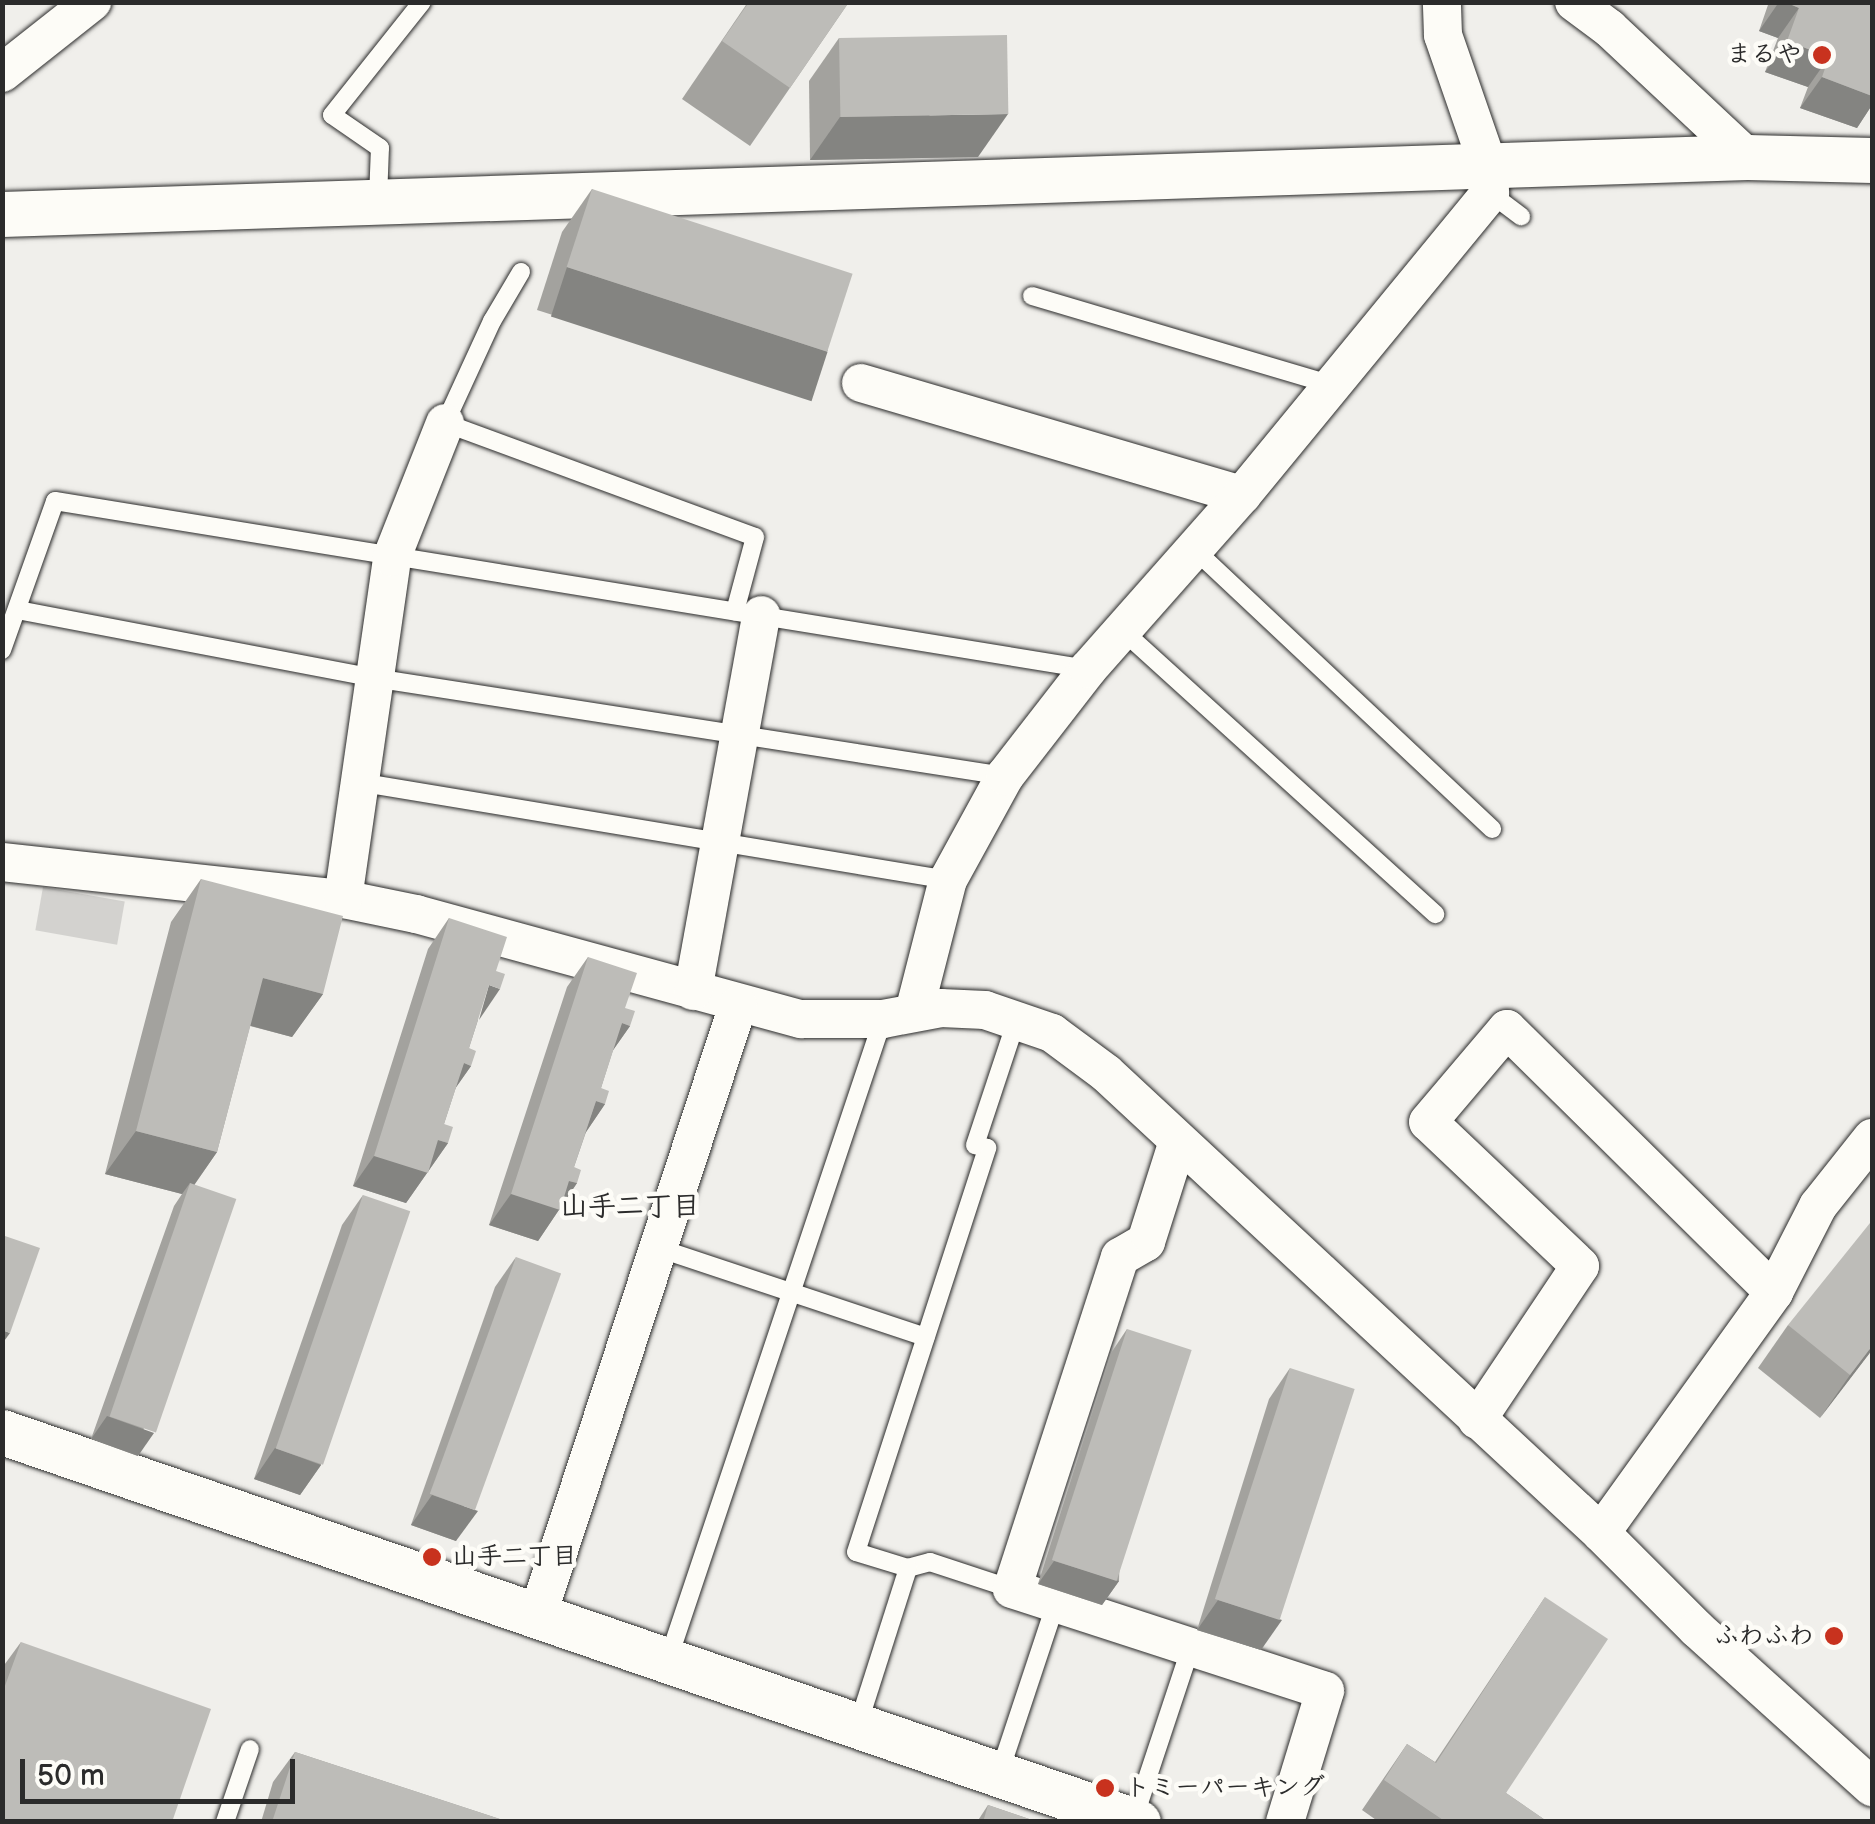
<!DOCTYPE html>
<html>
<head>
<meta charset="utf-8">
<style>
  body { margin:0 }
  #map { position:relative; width:1875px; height:1824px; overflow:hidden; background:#f0efeb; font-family:"Balsamiq Sans","Klee One",sans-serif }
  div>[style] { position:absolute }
  .green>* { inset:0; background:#d3d2cf; transform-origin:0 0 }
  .roads { filter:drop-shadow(0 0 2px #2b2b2b) drop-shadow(0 0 2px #2b2b2b) }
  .service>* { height:18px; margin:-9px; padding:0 9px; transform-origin:9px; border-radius:9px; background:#fdfcf7 }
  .minor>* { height:38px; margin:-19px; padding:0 19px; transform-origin:19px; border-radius:19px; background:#fdfcf7 }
  .tertiary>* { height:45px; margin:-22.5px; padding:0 22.5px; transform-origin:22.5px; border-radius:22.5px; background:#fdfcf7 }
  .wall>* { inset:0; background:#a3a29e }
  .shaded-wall>* { inset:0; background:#848481; transform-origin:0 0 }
  .building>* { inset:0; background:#bdbcb8; transform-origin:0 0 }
  .dots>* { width:28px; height:28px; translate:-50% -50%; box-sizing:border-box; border:5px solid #fdfcf7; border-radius:50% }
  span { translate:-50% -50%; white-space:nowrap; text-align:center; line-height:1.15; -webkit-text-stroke:9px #fdfcf7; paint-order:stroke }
  .poi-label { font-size:25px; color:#2b2b2b; font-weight:700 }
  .right { translate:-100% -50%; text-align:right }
  .left { translate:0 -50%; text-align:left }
  .neighbourhood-label { font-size:28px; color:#2b2b2b; font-weight:700 }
  .frame { position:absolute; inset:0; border:5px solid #2b2b2b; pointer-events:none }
  .scale { position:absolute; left:20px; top:1759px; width:275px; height:45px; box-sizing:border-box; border:5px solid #2b2b2b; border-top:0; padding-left:12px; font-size:30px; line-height:35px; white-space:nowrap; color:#2b2b2b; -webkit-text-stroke:8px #fdfcf7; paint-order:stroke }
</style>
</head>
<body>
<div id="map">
  <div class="green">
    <i style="left:43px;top:887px;width:83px;height:44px;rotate:10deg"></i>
  </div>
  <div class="roads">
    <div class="service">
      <i style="left:1490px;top:193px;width:39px;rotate:37deg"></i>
      <i style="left:378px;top:199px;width:51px;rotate:-87.8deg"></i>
      <i style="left:380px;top:148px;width:58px;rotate:-145.5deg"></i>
      <i style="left:332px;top:115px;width:144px;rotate:-51.5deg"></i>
      <i style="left:521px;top:272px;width:57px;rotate:120.6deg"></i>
      <i style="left:492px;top:321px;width:112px;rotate:114.7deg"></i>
      <i style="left:445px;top:423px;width:330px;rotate:20.2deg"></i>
      <i style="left:755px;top:537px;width:77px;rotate:105.1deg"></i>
      <i style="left:1032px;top:296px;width:310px;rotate:16.5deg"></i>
      <i style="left:1194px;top:549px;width:409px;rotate:43.2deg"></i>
      <i style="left:18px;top:610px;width:362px;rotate:10.8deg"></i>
      <i style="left:374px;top:678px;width:639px;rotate:8.83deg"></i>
      <i style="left:1122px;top:630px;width:423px;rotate:42.2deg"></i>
      <i style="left:2px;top:650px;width:158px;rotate:-70.4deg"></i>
      <i style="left:55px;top:501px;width:1047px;rotate:9.24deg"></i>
      <i style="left:358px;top:782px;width:598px;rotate:9.43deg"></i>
      <i style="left:658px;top:1248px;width:282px;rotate:18.4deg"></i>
      <i style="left:1012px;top:1589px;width:86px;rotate:-161.8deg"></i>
      <i style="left:930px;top:1562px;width:23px;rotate:165deg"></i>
      <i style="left:908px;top:1568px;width:54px;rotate:-162.9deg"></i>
      <i style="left:856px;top:1552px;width:425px;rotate:-72deg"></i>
      <i style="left:987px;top:1148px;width:12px;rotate:-166deg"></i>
      <i style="left:975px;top:1145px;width:133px;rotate:-71.6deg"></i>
      <i style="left:668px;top:1660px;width:676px;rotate:-71.46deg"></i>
      <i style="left:858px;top:1725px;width:165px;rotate:-72.3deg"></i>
      <i style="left:999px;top:1774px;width:180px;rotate:-71.6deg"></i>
      <i style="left:1134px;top:1818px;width:180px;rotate:-71.6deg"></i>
      <i style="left:225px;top:1822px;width:77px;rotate:-71.1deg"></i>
    </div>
    <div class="minor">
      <i style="left:1574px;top:2px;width:44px;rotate:36.6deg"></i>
      <i style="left:1609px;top:28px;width:189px;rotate:43.1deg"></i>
      <i style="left:2px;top:73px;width:115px;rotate:-38.3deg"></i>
      <i style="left:861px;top:383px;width:397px;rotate:16.4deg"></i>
      <i style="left:2px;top:862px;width:343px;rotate:6.2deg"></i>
      <i style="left:343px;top:899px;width:75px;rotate:11.6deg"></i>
      <i style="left:416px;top:914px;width:399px;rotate:15.3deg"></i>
      <i style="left:801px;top:1019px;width:82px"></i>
      <i style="left:883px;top:1019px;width:59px;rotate:-10.7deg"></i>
      <i style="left:941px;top:1008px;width:44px;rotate:2.6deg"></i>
      <i style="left:985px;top:1010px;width:71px;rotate:18.9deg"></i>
      <i style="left:1052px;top:1033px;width:67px;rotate:36.5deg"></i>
      <i style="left:1106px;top:1073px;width:676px;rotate:42.9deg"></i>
      <i style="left:1601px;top:1533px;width:136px;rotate:45deg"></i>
      <i style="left:1697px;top:1629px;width:236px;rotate:42.1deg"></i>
      <i style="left:343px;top:899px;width:345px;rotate:-81.8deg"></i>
      <i style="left:392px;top:557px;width:144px;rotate:-68.4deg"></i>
      <i style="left:693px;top:991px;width:382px;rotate:-79.7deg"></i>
      <i style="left:914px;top:1012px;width:136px;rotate:-75.6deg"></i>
      <i style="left:948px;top:880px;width:119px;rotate:-61.3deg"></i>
      <i style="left:1005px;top:776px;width:135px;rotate:-52.2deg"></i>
      <i style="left:1088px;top:669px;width:232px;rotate:-48.5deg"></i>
      <i style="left:1242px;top:495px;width:391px;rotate:-50.6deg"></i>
      <i style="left:1490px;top:193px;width:25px;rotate:-92deg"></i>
      <i style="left:1489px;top:168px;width:141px;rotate:-109.1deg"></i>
      <i style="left:1443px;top:35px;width:33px;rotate:-92deg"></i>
      <i style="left:1178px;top:1141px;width:106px;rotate:107.6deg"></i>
      <i style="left:1146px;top:1242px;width:30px;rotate:150deg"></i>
      <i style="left:1120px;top:1257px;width:349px;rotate:108deg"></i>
      <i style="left:1012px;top:1589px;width:329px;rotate:18deg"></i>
      <i style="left:1325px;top:1691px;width:137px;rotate:107deg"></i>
      <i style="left:1477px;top:1420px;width:185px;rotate:-56.2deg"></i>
      <i style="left:1580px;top:1266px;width:209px;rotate:-136.5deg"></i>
      <i style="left:1428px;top:1122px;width:122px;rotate:-49.7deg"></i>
      <i style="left:1507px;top:1029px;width:375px;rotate:44.6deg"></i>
      <i style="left:1601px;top:1533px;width:297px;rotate:-54.3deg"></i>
      <i style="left:1774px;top:1292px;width:97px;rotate:-62.9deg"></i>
      <i style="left:1818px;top:1206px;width:87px;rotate:-51.5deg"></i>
      <i style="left:538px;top:1614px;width:641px;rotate:-71.82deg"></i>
    </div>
    <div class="tertiary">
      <i style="left:2px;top:214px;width:1746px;rotate:-1.87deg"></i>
      <i style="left:1747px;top:157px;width:125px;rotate:1.4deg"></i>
      <i style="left:2px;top:1432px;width:1201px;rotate:18.95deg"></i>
    </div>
  </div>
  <div class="wall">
    <i style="clip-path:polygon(748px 2px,849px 2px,750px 146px,682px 99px)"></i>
    <i style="clip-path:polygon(1769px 2px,1872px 2px,1872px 105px,1857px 128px,1800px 108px,1808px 87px,1765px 72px,1778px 38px,1759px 31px)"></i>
    <i style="clip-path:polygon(839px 38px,978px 157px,810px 160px,809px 81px)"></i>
    <i style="clip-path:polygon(592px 189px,828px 350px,798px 393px,537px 310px,562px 232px)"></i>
    <i style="clip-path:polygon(201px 879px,323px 994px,292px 1037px,250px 1026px,217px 1152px,195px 1184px,138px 1456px,91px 1439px,174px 1206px,182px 1194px,105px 1174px,171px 922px)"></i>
    <i style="clip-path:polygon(449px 918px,478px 1020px,469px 1048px,471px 1066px,456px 1087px,444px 1124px,448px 1143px,406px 1203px,353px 1186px,428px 949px)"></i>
    <i style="clip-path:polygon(588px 957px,630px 1026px,613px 1050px,601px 1088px,605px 1104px,586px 1132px,574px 1167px,577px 1183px,538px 1241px,489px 1225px,567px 987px)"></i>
    <i style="clip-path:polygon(363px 1195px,321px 1465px,300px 1495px,254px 1479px,342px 1225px)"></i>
    <i style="clip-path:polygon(516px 1257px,456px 1541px,411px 1525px,495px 1287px)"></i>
    <i style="clip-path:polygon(1788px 1325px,1872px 1350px,1820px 1418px,1758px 1368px)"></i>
    <i style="clip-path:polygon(1127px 1329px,1119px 1581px,1102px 1605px,1038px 1584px,1111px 1353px)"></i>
    <i style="clip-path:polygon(1290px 1368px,1261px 1650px,1197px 1630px,1269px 1399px)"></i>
    <i style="clip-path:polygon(1545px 1597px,1506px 1793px,1548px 1822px,1379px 1822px,1362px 1810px,1407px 1744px,1435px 1762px)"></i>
    <i style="clip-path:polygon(21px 1642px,2px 1822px,2px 1668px)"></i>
    <i style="clip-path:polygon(295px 1752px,509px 1822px,261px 1822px,273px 1782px)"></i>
    <i style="clip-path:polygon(988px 1805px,1038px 1822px,977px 1822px)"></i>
  </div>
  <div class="shaded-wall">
    <i style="clip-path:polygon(1779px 2px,1785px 2px,1799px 8px,1778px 38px,1759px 31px)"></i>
    <i style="clip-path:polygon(1787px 41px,1829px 57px,1808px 87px,1765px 72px)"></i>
    <i style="clip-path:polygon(1822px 77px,1872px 96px,1872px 105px,1857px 128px,1800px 108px)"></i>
    <i style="clip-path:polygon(1008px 114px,978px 157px,810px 160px,840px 117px)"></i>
    <i style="left:567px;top:267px;width:274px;height:52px;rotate:18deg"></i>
    <i style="clip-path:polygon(263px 978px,323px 994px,292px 1037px,233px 1021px)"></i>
    <i style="clip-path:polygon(489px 985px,500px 989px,479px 1020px)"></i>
    <i style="clip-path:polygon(622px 1023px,630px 1026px,609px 1056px)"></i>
    <i style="clip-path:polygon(464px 1063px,471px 1066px,450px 1096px)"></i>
    <i style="clip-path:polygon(596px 1101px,605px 1104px,584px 1135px)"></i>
    <i style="clip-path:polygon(136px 1131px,217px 1152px,187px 1195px,190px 1183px,182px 1194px,105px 1174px)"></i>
    <i style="clip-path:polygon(438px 1140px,448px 1143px,406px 1203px,353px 1186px,374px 1156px)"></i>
    <i style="clip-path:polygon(569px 1181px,577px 1183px,538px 1241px,489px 1225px,511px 1194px)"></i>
    <i style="clip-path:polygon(2px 1330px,10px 1333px,2px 1344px)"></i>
    <i style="clip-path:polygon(1872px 1346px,1872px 1350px,1820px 1418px,1850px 1375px)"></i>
    <i style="clip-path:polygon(107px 1416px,154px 1433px,138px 1456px,91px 1439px)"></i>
    <i style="clip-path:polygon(275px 1448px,321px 1465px,300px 1495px,254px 1479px)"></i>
    <i style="clip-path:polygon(432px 1495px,478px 1511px,456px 1541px,411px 1525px)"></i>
    <i style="clip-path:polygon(1054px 1561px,1119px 1581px,1102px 1605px,1038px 1584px)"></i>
    <i style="clip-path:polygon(1218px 1600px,1282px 1620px,1261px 1650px,1197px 1630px)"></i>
  </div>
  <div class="building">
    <i style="clip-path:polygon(749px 2px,849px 2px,790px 88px,722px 41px)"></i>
    <i style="clip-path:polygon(1785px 2px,1872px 2px,1872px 96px,1822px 77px,1829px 57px,1787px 41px,1799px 8px)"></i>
    <i style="left:1007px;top:35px;width:79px;height:168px;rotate:89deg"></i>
    <i style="left:592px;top:189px;width:274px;height:82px;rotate:18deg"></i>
    <i style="clip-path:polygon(201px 879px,343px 916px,323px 994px,263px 978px,217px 1152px,136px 1131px)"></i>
    <i style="clip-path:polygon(449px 918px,507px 937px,496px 971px,505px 974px,500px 989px,489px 985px,469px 1048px,476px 1051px,471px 1066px,464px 1063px,444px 1124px,453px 1127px,448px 1143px,438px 1140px,428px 1173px,374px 1156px)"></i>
    <i style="clip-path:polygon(588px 957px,637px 973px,625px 1008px,635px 1011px,630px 1026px,622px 1023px,601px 1088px,609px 1091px,605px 1104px,596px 1101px,574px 1167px,581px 1170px,577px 1183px,569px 1181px,560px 1210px,511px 1194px)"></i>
    <i style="left:190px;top:1183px;width:49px;height:247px;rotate:19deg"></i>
    <i style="left:363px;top:1195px;width:50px;height:268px;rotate:19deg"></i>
    <i style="clip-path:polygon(1870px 1223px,1872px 1225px,1872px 1346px,1850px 1375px,1788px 1325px)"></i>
    <i style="clip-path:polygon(2px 1235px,40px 1248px,10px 1333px,2px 1330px)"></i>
    <i style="left:516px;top:1257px;width:48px;height:252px;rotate:20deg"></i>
    <i style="left:1127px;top:1329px;width:68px;height:243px;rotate:18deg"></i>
    <i style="left:1290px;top:1368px;width:68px;height:243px;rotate:18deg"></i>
    <i style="clip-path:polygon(1545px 1597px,1608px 1639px,1506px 1793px,1548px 1822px,1446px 1822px,1384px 1780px,1407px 1744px,1436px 1763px)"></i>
    <i style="clip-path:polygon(21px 1642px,211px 1709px,172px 1822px,2px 1822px,2px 1694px)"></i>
    <i style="clip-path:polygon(295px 1752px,509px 1822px,272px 1822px)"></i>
    <i style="clip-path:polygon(988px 1805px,1038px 1822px,983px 1822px)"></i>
  </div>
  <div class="dots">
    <i style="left:1822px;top:55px;background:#c8321e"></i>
    <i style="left:432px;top:1557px;background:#c8321e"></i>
    <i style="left:1834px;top:1636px;background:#c8321e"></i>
    <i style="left:1105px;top:1788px;background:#c8321e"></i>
  </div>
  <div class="poi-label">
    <span class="right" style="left:1802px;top:55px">まるや</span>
    <span class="left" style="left:452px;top:1557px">山手二丁目</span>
    <span class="right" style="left:1814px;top:1636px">ふわふわ</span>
    <span class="left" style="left:1125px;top:1788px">トミーパーキング</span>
  </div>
  <div class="neighbourhood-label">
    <span style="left:630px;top:1207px">山手二丁目</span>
  </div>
  <div class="frame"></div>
  <div class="scale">50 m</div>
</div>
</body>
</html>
